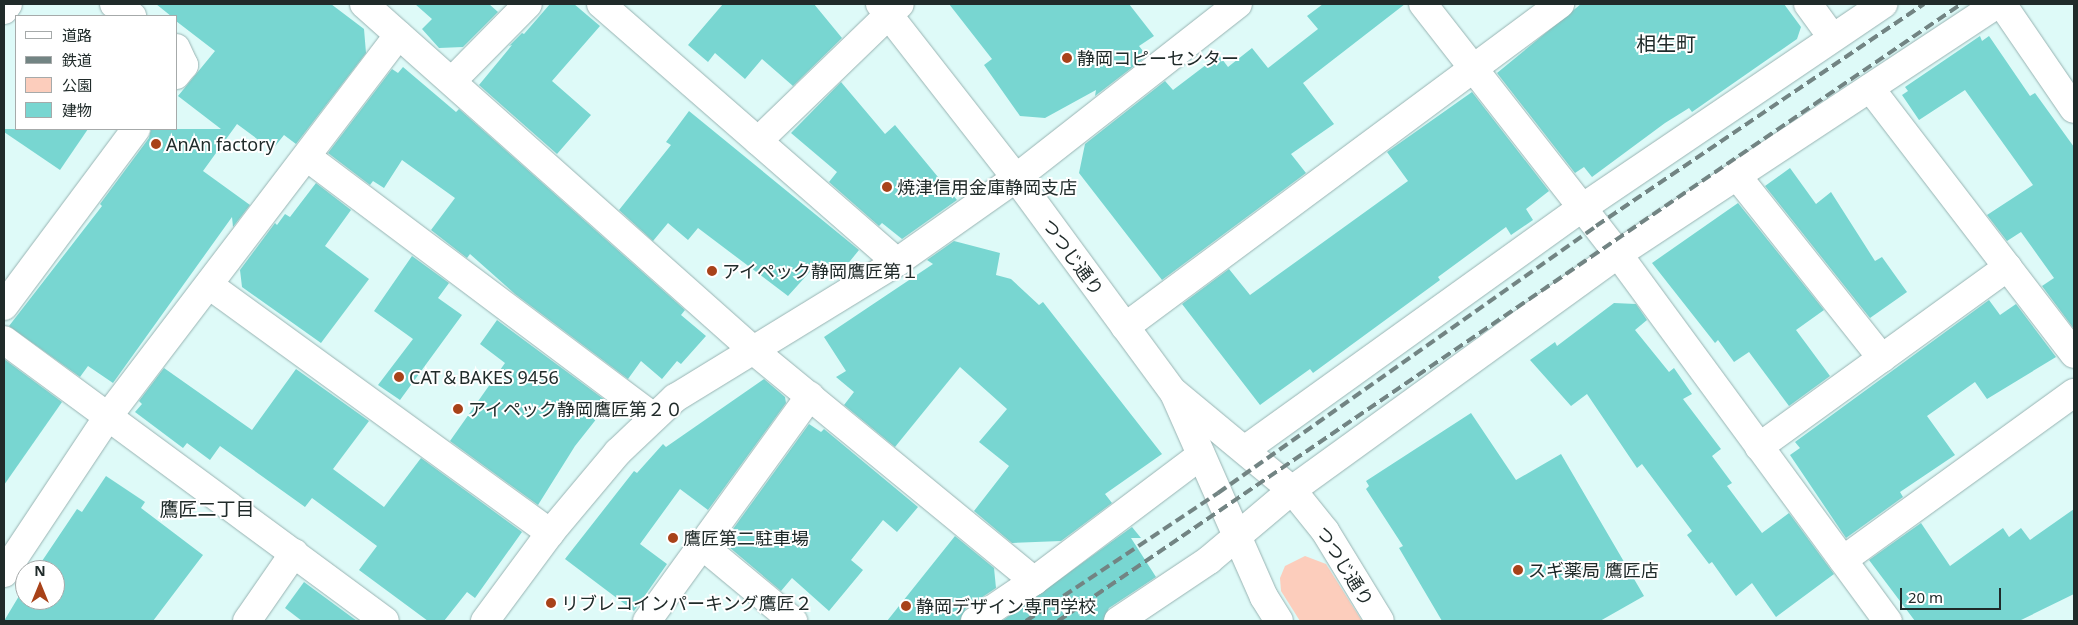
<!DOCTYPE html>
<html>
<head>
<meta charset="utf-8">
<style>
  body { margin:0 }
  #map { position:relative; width:2078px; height:625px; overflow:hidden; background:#defaf8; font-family:"Noto Sans","Noto Sans JP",sans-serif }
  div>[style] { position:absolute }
  .green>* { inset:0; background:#fccdbc }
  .building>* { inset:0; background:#78d6d1 }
  .roads { filter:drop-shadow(0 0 1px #98b3b2) drop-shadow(0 0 1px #98b3b2) }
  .street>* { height:28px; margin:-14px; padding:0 14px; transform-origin:14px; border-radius:14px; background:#fff }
  .secondary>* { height:28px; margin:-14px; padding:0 14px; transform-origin:14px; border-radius:14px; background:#fff }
  .rail>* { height:4px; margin-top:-2px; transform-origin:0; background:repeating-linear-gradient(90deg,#728483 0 10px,transparent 0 15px) }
  .dots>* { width:14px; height:14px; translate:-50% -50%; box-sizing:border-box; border:2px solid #fff; border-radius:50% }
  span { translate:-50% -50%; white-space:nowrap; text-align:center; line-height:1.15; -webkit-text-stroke:4px #fff; paint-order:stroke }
  .poi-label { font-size:18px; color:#202b2a }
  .left { translate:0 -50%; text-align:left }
  .street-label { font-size:18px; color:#202b2a }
  .neighbourhood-label { font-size:19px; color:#202b2a }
  .quarter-label { font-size:20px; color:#202b2a }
  .frame { position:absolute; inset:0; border:5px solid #202b2a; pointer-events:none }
  .legend { position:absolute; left:15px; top:15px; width:162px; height:115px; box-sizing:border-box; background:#fff; border:1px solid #a6aaaa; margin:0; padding:6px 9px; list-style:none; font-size:15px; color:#202b2a }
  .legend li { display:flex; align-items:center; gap:10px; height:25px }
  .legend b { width:25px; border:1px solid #a6aaaa }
  .north { position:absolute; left:15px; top:560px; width:50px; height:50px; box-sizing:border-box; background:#fff; border:1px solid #a6aaaa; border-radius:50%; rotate:0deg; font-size:14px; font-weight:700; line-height:20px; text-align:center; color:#202b2a }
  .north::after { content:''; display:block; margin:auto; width:18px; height:22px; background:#a84219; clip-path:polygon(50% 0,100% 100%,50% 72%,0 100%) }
  .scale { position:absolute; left:1900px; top:588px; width:101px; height:22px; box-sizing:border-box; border:2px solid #202b2a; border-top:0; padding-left:6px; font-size:15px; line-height:18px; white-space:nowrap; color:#202b2a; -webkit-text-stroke:4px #fff; paint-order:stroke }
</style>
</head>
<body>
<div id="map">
  <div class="green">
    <i style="clip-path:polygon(1305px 556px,1326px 564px,1362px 621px,1300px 621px,1281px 591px,1280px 578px,1285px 566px)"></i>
  </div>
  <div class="building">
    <i style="clip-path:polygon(156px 4px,331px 4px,364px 29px,366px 53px,296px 144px,284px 135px,272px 150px,237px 124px,203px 171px,250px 205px,233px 227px,232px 217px,113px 383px,88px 366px,80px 377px,9px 326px,102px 206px,100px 204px,149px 138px,151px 129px,221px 129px,178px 96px,215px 51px,176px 21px,176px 16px,171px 16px)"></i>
    <i style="clip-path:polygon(415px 4px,489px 4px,498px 12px,463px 47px,439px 48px,422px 29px,432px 19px)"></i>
    <i style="clip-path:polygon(550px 4px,574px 4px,600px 26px,552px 81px,591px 115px,557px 154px,479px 85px,512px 45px,509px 46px,522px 33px,524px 34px)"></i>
    <i style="clip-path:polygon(723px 4px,814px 4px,842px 38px,793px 86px,762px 59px,745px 79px,715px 53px,708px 62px,688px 45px)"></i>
    <i style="clip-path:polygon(949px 4px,1129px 4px,1154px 36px,1139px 46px,1147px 56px,1095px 96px,1096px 90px,1045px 118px,1020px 116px,984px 65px,992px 59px)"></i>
    <i style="clip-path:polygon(1323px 4px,1405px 4px,1303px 83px,1334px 124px,1291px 154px,1306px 173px,1162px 280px,1079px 173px,1085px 144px,1165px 81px,1173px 90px,1219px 55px,1228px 67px,1252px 48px,1268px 68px,1318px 29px,1307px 16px)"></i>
    <i style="clip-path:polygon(1581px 4px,1784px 4px,1801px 27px,1797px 39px,1692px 112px,1689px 108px,1665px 123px,1592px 177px,1584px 167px,1575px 173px,1497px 73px)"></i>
    <i style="clip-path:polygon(1980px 36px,1982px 41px,1989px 36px,2030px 96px,2035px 93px,2074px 147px,2074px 329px,2042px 286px,2054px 278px,2021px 232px,2007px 241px,1987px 215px,2033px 185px,1965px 90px,1919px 120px,1902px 95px,1908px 91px,1905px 87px)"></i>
    <i style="clip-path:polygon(403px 67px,456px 112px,459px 109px,685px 310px,681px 315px,706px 336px,681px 364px,677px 361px,662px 379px,641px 361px,628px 379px,515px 294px,470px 254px,467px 258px,431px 230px,455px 198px,402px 160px,384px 188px,373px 181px,370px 185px,328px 153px,392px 69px,398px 73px)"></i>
    <i style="clip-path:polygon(841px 82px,885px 134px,895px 125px,957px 200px,902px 239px,882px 223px,879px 226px,829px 182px,837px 172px,791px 133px)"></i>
    <i style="clip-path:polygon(1472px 92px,1549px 191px,1526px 209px,1533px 220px,1511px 235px,1506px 227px,1438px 277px,1440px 280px,1313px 373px,1310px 369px,1260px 405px,1182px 304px,1229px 269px,1250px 295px,1408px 181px,1387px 152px)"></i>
    <i style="clip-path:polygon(689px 111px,859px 250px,846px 266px,843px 263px,825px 273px,816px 265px,788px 296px,698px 228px,688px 240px,668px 223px,653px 241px,619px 210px,671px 145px,666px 142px)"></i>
    <i style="clip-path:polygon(4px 129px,88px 129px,60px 170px,4px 132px)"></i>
    <i style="clip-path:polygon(1790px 168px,1816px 204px,1831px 192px,1875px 261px,1882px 257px,1907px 292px,1870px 318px,1765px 186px)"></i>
    <i style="clip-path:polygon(316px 183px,351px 210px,325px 246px,369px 279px,321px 343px,242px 287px,240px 270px,275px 223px,277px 225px,285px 214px,290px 217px)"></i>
    <i style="clip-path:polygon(1738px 203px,1824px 310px,1796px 330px,1830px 376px,1789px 406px,1749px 352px,1734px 362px,1718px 340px,1715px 343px,1652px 263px)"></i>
    <i style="clip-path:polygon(954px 241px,1000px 253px,996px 275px,1011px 279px,1039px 305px,1043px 302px,1162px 454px,1105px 494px,1112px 503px,1061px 541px,1012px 543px,974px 511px,1009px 466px,979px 442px,1007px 409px,960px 367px,895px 447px,844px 405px,854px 392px,836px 377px,846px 371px,824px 337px,933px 264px,927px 260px)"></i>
    <i style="clip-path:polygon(412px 256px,449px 283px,438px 298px,462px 315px,400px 400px,378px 385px,413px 339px,374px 311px)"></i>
    <i style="clip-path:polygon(1989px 300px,2000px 315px,2016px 304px,2056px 357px,1987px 399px,1975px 382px,1927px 416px,1955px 455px,1900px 492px,1903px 497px,1846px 538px,1790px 455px,1800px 448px,1795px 442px)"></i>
    <i style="clip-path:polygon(1614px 303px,1636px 304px,1647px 320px,1635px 330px,1669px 372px,1674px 368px,1692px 394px,1683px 399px,1721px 449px,1712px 456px,1732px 483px,1727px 486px,1762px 533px,1789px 513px,1834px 574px,1776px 617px,1752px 583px,1736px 596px,1712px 562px,1709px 564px,1687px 535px,1692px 531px,1642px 464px,1637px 468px,1587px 394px,1571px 406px,1530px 360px,1555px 342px,1557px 346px)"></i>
    <i style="clip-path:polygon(497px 320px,609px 403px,575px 446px,538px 505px,450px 441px,505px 363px,480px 344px)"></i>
    <i style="clip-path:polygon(4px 359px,62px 402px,4px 485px)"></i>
    <i style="clip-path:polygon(164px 368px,252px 430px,296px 369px,369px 421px,333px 469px,384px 507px,421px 458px,522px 532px,475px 598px,467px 592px,444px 621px,428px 621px,359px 570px,377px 546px,312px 498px,305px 507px,220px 446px,210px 460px,187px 443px,183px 448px,135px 412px,142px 404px,139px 401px)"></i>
    <i style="clip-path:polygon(764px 379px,785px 397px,786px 403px,708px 510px,680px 489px,640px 544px,667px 564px,634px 611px,565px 559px,634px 471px,637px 473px,663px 444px,666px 447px)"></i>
    <i style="clip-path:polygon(1471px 413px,1516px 480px,1561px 454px,1644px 596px,1600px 621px,1442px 621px,1399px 548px,1403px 546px,1366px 489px,1369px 486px,1366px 481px)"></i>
    <i style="clip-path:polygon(809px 424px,821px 432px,824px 429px,918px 507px,897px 532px,883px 520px,851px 560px,863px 570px,829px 611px,792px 578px,781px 591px,729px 547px,740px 534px,733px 529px)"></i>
    <i style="clip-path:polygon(106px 476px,145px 502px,141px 508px,203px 555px,153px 621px,4px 621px,25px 586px,25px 600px,55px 600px,55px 570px,36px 570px,77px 509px,82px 512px)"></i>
    <i style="clip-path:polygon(2074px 509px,2074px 594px,2019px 621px,1915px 621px,1869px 560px,1921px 523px,1950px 566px,2003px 528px,2009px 537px,2021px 528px,2030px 540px)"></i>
    <i style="clip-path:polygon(1132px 527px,1141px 538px,1131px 538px,1156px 577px,1109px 608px,1103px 621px,1002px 621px)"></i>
    <i style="clip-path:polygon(955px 536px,994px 568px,996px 588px,966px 608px,960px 621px,887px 621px)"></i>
    <i style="clip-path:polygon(304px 582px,357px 621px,302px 621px,285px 608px)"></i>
  </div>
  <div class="roads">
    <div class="street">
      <i style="left:114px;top:4px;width:22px;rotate:34deg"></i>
      <i style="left:364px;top:4px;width:521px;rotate:41.65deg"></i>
      <i style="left:753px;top:350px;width:364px;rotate:39.4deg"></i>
      <i style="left:601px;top:4px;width:393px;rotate:41.1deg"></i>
      <i style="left:1423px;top:4px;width:317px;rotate:52deg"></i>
      <i style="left:1618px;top:254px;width:456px;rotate:53.7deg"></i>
      <i style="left:1808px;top:4px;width:41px;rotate:54deg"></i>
      <i style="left:2002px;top:4px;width:127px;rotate:55.6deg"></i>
      <i style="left:4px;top:10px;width:7px;rotate:-56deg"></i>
      <i style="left:176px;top:48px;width:19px;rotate:65deg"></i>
      <i style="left:184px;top:65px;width:13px;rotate:129deg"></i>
      <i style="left:452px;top:81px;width:108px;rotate:-45.4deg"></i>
      <i style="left:1870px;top:88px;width:335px;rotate:52.5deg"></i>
      <i style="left:758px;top:141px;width:197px;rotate:-44deg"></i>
      <i style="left:307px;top:157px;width:433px;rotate:36.9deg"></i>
      <i style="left:1737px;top:176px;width:233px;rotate:51.5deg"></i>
      <i style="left:209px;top:285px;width:422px;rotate:36deg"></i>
      <i style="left:4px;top:306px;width:221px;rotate:-53.3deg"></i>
      <i style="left:1125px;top:327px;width:542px;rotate:-36.59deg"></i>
      <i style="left:4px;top:340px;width:473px;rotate:36.4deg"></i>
      <i style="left:1759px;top:447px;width:307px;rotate:-35.9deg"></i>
      <i style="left:1246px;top:449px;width:413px;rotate:-35.7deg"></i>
      <i style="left:1582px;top:208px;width:364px;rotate:-34.1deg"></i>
      <i style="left:704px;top:547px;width:116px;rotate:39.7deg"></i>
      <i style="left:1843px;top:560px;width:285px;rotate:-35.9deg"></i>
      <i style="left:4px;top:573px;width:190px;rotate:-56.4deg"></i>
      <i style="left:109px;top:415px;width:478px;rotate:-52.7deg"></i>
      <i style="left:247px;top:621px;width:83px;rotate:-55.3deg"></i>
      <i style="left:485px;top:621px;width:109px;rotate:-53.5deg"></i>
      <i style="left:550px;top:533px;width:106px;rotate:-50deg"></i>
      <i style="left:618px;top:452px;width:79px;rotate:-43.5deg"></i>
      <i style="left:675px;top:398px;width:260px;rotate:-31.5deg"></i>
      <i style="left:897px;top:262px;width:146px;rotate:-35.2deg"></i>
      <i style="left:1016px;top:178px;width:282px;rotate:-38.1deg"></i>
      <i style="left:647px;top:621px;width:278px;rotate:-54.1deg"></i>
      <i style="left:975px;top:621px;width:71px;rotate:-34.1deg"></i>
      <i style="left:1034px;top:581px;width:209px;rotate:-37deg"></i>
      <i style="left:1118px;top:621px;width:110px;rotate:-33.8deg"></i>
      <i style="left:1209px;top:560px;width:109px;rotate:-40.1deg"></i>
      <i style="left:1292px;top:490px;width:402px;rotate:-35.9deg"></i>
      <i style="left:1618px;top:254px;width:454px;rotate:-33.4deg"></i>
    </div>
    <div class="secondary">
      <i style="left:880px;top:4px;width:221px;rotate:52deg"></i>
      <i style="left:1016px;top:178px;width:267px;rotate:53.7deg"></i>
      <i style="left:1174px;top:393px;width:223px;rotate:66.2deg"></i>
      <i style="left:1264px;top:597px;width:28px;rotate:58deg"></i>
      <i style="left:1175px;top:393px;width:152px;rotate:39.7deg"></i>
      <i style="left:1292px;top:490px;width:53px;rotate:51.2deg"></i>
      <i style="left:1325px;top:531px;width:105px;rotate:58.6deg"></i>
    </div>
  </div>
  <div class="rail">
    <i style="left:1026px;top:621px;width:231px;rotate:-33.7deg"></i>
    <i style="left:1218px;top:493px;width:463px;rotate:-35.2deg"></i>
    <i style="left:1596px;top:226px;width:396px;rotate:-34.1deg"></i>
    <i style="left:1058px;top:621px;width:1094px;rotate:-34.34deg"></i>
  </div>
  <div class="dots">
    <i style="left:1067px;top:58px;background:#a84219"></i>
    <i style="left:156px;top:144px;background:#a84219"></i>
    <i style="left:887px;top:187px;background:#a84219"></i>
    <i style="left:712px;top:271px;background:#a84219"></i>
    <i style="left:399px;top:377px;background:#a84219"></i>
    <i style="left:458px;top:409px;background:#a84219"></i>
    <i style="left:673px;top:538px;background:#a84219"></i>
    <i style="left:1518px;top:570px;background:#a84219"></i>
    <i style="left:551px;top:603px;background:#a84219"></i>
    <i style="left:906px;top:606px;background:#a84219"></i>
  </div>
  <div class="poi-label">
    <span class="left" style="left:1077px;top:58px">静岡コピーセンター</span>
    <span class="left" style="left:166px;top:144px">AnAn factory</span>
    <span class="left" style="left:897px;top:187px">焼津信用金庫静岡支店</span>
    <span class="left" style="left:722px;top:271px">アイペック静岡鷹匠第１</span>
    <span class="left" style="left:409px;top:377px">CAT＆BAKES 9456</span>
    <span class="left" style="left:468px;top:409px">アイペック静岡鷹匠第２０</span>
    <span class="left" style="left:683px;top:538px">鷹匠第二駐車場</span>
    <span class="left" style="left:1528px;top:570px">スギ薬局 鷹匠店</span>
    <span class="left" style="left:561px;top:603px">リブレコインパーキング鷹匠２</span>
    <span class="left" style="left:916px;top:606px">静岡デザイン専門学校</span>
  </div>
  <div class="street-label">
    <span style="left:1073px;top:257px;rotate:54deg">つつじ通り</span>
    <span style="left:1345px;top:566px;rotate:58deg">つつじ通り</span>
  </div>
  <div class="neighbourhood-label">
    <span style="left:207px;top:510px">鷹匠二丁目</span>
  </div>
  <div class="quarter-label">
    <span style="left:1666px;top:43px">相生町</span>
  </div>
  <div class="frame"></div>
  <ul class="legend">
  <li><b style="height:6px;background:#fff"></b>道路</li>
  <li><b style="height:6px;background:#728483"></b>鉄道</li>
  <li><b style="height:14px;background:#fccdbc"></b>公園</li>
  <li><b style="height:14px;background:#78d6d1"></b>建物</li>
  </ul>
  <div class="north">N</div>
  <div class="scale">20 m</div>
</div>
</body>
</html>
